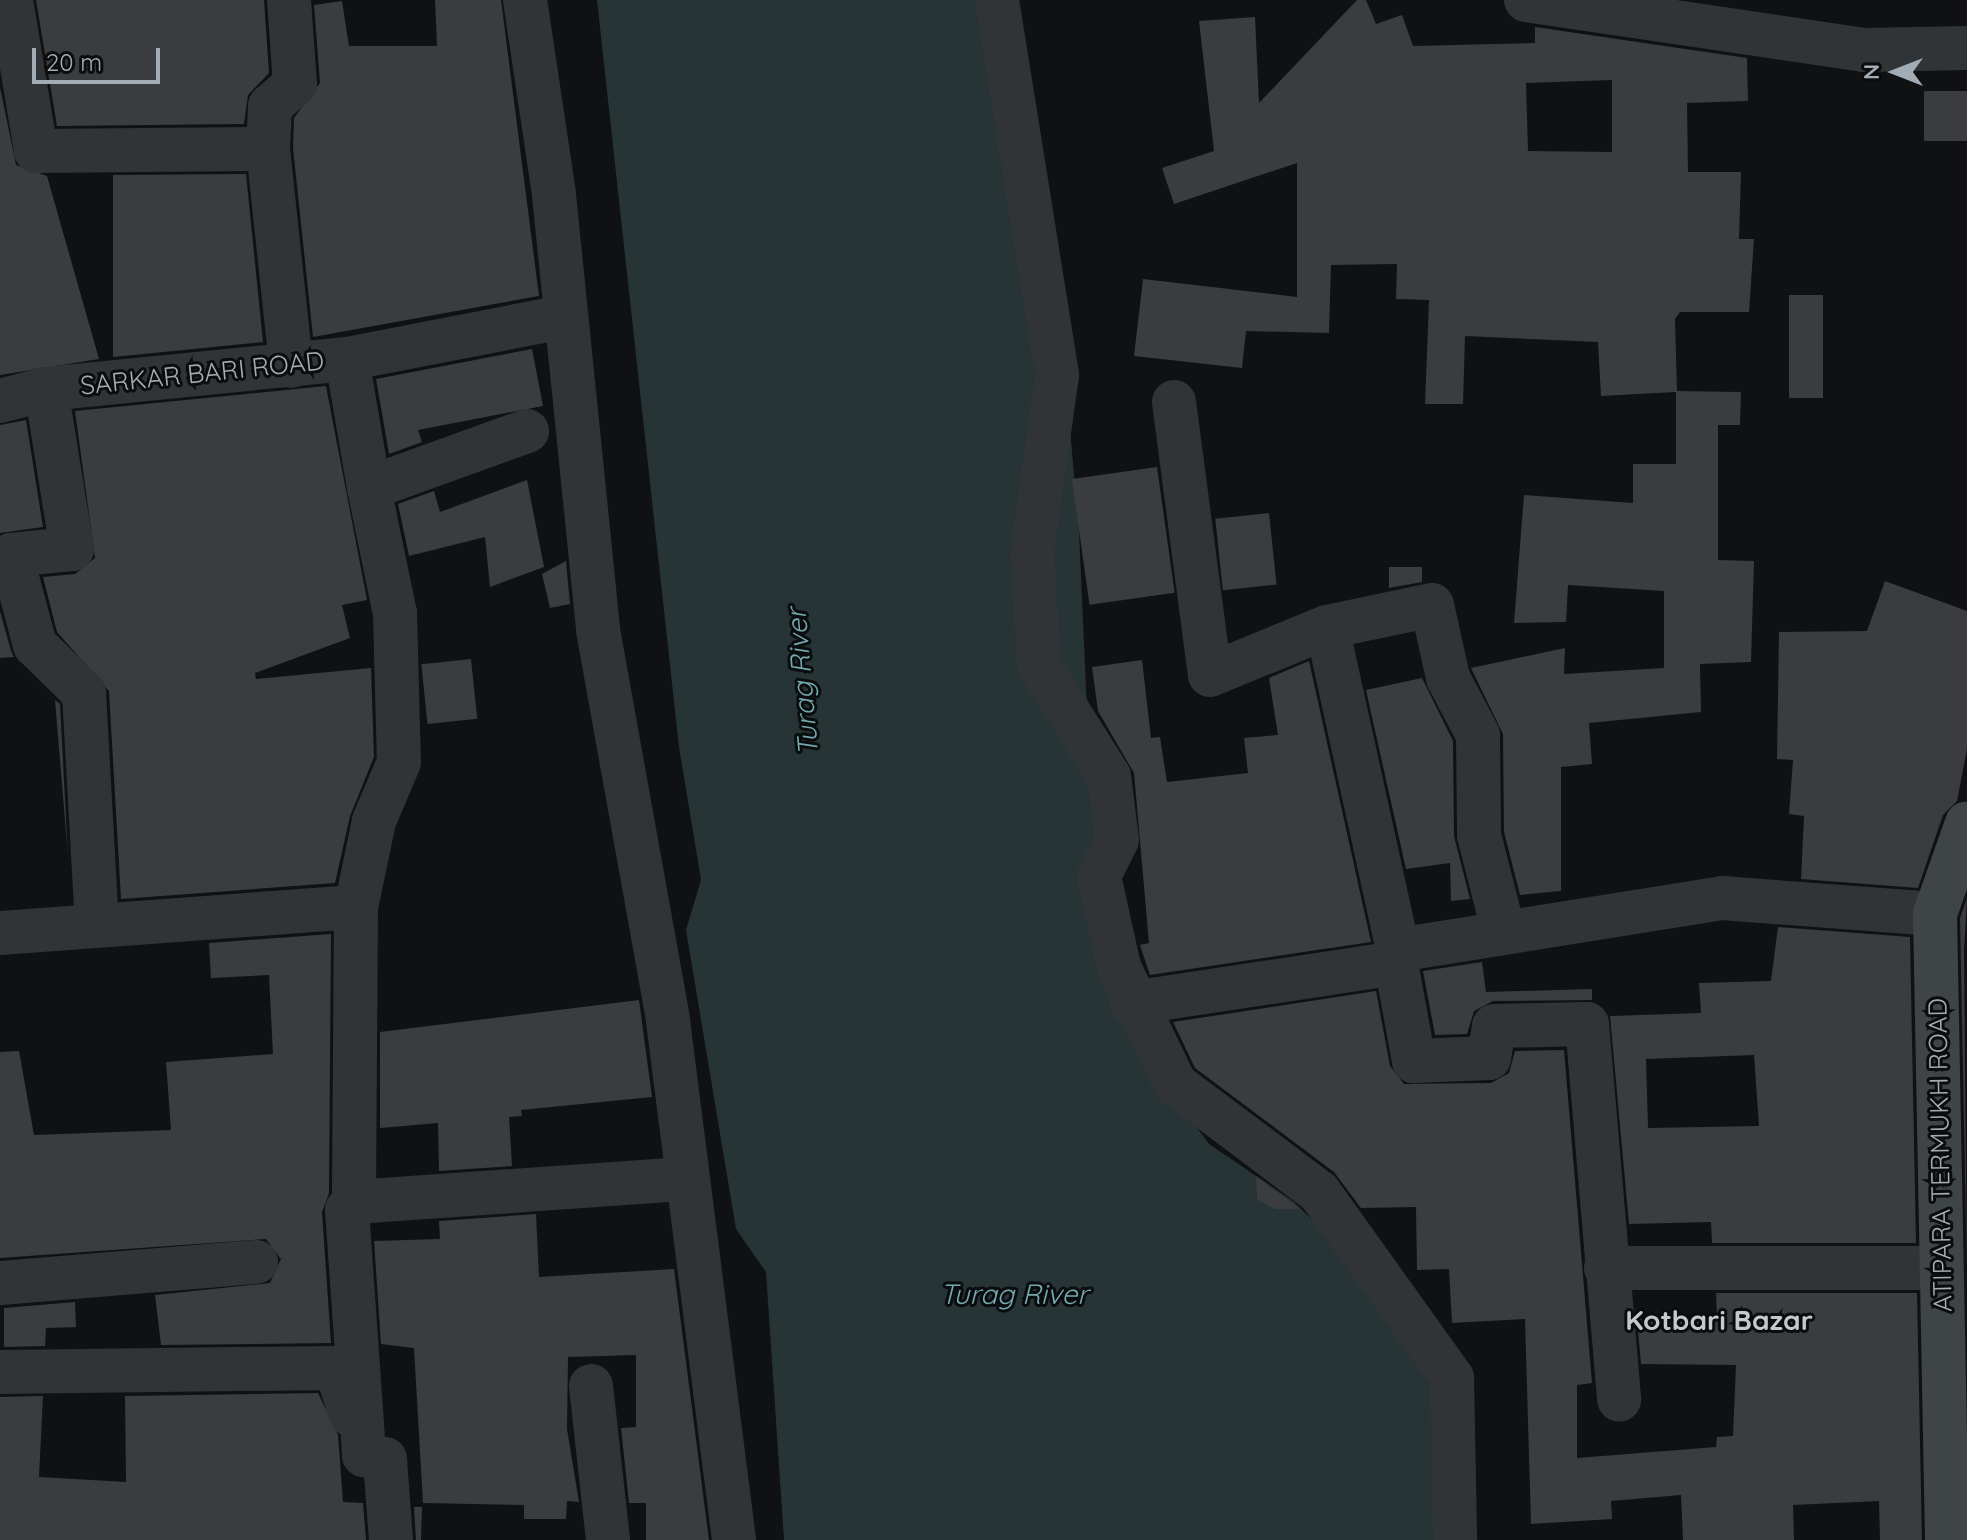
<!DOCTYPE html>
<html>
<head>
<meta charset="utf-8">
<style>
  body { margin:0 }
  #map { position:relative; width:1967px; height:1540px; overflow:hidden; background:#101112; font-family:Quicksand,sans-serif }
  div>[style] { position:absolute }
  .water>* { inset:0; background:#263436 }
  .building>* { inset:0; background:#3a3c40; transform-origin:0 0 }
  .street>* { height:44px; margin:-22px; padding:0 22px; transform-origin:22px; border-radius:22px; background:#313437 }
  .secondary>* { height:44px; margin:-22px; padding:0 22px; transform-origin:22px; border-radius:22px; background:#3f4447 }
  span { translate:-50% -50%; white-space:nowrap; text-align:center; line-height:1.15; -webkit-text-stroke:6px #0b0c0d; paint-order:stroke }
  .street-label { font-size:26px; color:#a1acb4 }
  .water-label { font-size:28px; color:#75a9b1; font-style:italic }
  .neighbourhood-label { font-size:28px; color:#c2cacf; font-weight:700 }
  .north { position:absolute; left:1855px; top:32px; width:80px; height:80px; -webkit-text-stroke:6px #0b0c0d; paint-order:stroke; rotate:270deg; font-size:22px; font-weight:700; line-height:32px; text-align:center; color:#a1acb4 }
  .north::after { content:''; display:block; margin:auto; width:28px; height:36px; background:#a1acb4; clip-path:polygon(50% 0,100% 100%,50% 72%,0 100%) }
  .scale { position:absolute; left:32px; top:48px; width:128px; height:36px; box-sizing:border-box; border:4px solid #a1acb4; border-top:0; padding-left:10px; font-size:24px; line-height:28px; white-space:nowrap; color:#a1acb4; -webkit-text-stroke:6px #0b0c0d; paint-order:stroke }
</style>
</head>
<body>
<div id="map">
  <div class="water">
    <i style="clip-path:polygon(597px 0,1005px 0,1053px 236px,1079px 531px,1091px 800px,1148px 1062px,1209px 1144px,1293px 1201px,1437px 1343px,1445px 1540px,784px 1540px,766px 1272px,736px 1229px,686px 930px,701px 880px,679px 747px)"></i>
  </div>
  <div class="building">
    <i style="clip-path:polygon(36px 0,264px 0,269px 73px,248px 95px,244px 124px,57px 126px)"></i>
    <i style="clip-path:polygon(435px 0,501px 0,539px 296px,313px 337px,293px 148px,294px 118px,320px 83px,314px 5px,342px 1px,349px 46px,437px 46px)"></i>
    <i style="clip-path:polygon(evenodd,1357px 0,1366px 0,1376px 24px,1402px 15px,1413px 46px,1535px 43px,1535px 27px,1747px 58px,1748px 101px,1687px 103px,1688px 172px,1741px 172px,1739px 239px,1754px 239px,1749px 312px,1680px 312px,1675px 319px,1677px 391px,1741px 392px,1740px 425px,1718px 425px,1718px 560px,1754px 561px,1751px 662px,1700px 664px,1701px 712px,1589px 723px,1592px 764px,1561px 767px,1561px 891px,1520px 895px,1504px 832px,1503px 734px,1471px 668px,1565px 648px,1564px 674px,1664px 668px,1664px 591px,1568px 585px,1566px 622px,1514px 623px,1524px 495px,1633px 503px,1633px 464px,1676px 464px,1676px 392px,1601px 396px,1598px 342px,1465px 336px,1463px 404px,1425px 404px,1429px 300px,1396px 299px,1397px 264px,1331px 265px,1329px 333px,1246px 331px,1242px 368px,1134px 356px,1143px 279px,1297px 297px,1297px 163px,1174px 204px,1162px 168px,1214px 151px,1199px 21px,1255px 17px,1259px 103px,1357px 0,1612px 80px,1612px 152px,1528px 151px,1526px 83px,1612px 80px)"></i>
    <i style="clip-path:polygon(0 87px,16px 165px,47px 176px,99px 359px,0 375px)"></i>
    <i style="left:1967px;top:91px;width:50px;height:43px;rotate:90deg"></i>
    <i style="clip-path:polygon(246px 174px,263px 342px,113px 357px,113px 175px)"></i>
    <i style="left:1789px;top:295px;width:34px;height:103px"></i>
    <i style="clip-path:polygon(532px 349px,543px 406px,418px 430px,422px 442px,389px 454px,376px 379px)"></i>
    <i style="clip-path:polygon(326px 386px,367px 600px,342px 605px,350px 638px,255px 673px,256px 679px,371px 668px,374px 757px,350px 816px,335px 883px,121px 899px,109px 691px,57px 632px,43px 577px,75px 574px,95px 558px,75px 411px)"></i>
    <i style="clip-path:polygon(26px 420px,43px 527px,0 533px,0 425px)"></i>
    <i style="left:1157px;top:467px;width:127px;height:86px;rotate:82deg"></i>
    <i style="clip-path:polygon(527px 480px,544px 567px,490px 587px,485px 537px,409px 556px,398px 504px,434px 491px,440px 512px)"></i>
    <i style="left:1269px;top:513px;width:72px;height:54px;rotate:84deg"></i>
    <i style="clip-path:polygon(566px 561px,570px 604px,550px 608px,542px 574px)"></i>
    <i style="clip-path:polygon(1389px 567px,1422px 567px,1422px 582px,1389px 588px)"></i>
    <i style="clip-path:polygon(1885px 581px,1967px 611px,1967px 749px,1957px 801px,1943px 815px,1918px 888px,1801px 879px,1804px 816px,1789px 814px,1793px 760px,1777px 759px,1779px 632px,1867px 631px)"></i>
    <i style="clip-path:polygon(0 611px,11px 651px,14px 657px,0 658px)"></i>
    <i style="left:471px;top:659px;width:60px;height:50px;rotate:84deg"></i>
    <i style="clip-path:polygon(1142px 660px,1151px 738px,1160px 737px,1167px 782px,1248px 773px,1244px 738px,1278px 735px,1269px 678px,1309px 661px,1371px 942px,1150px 975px,1140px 945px,1149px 943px,1134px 773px,1098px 711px,1092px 667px)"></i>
    <i style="clip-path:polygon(1422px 678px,1453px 741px,1454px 836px,1470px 899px,1451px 901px,1450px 863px,1406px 869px,1366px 690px)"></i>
    <i style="clip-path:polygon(55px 700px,60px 704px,68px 856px)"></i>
    <i style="clip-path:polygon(1967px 898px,1964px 951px,1967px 1279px,1960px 918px)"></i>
    <i style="clip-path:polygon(evenodd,1778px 927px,1910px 937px,1916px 1243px,1712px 1243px,1711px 1222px,1629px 1224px,1610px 1016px,1701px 1013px,1699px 983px,1771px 981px,1778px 927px,1754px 1055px,1759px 1126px,1648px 1128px,1646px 1059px,1754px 1055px)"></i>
    <i style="clip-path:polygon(331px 934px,329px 1193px,322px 1212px,331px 1343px,161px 1345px,155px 1295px,270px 1283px,281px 1259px,266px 1239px,0 1258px,0 1052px,19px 1051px,34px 1135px,171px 1130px,166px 1062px,273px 1054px,269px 975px,211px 978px,209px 943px)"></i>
    <i style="clip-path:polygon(1482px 962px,1486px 992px,1592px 989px,1592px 1000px,1493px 1001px,1474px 1011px,1467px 1034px,1435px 1035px,1423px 971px)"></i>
    <i style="clip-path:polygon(1376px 991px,1390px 1066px,1404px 1084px,1491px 1083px,1509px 1073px,1515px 1051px,1564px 1050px,1592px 1383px,1577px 1385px,1577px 1458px,1716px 1447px,1717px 1437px,1733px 1436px,1736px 1365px,1641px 1364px,1637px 1319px,1717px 1316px,1716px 1293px,1917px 1293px,1922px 1540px,1880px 1540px,1879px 1501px,1793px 1505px,1794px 1540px,1683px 1540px,1681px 1495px,1611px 1501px,1612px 1519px,1531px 1524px,1525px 1319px,1452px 1323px,1449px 1269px,1417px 1270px,1416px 1207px,1361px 1208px,1334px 1172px,1195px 1068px,1173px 1022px)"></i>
    <i style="clip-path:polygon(639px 1000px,652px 1097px,521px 1110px,522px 1116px,509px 1117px,512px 1166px,439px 1171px,438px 1123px,380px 1128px,380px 1032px)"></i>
    <i style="clip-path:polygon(1256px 1176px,1300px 1209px,1275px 1209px,1257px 1200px)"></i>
    <i style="clip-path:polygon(536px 1214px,539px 1277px,674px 1269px,709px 1540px,646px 1540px,646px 1503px,629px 1503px,621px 1428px,636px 1427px,636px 1355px,568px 1357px,567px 1429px,579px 1502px,567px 1501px,566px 1519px,524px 1519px,524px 1505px,423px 1503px,414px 1348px,381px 1344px,374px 1241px,440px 1239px,439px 1221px)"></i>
    <i style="clip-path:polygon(75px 1302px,76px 1327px,46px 1328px,45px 1346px,4px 1347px,4px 1308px)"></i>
    <i style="clip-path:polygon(318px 1393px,338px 1435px,343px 1502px,363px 1503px,366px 1540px,0 1540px,0 1397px,43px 1396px,39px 1477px,126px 1482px,125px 1396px)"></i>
    <i style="clip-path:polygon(414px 1507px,422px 1507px,421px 1540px,416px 1540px)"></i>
  </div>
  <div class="street">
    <i style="left:11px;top:0;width:153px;rotate:80.6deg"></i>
    <i style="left:36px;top:151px;width:232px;rotate:-0.5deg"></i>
    <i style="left:268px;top:149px;width:43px;rotate:-87.3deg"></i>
    <i style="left:270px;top:106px;width:33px;rotate:-41deg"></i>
    <i style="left:295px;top:84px;width:84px;rotate:-94.1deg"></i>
    <i style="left:525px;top:0;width:197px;rotate:81.5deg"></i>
    <i style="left:554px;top:195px;width:437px;rotate:84.2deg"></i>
    <i style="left:598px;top:630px;width:397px;rotate:79.8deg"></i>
    <i style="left:668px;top:1021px;width:523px;rotate:82.75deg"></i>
    <i style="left:997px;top:0;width:380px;rotate:80.9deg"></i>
    <i style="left:1057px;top:375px;width:180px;rotate:98deg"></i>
    <i style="left:1032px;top:553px;width:112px;rotate:86.4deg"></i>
    <i style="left:1039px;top:665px;width:131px;rotate:57.8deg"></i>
    <i style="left:1109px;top:776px;width:64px;rotate:82.9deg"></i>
    <i style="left:1117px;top:840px;width:40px;rotate:116.6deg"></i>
    <i style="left:1099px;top:876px;width:93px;rotate:77.6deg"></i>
    <i style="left:1119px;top:967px;width:130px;rotate:64.4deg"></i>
    <i style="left:1175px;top:1084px;width:180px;rotate:36.9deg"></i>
    <i style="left:1319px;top:1192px;width:229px;rotate:54.4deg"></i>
    <i style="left:1452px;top:1378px;width:162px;rotate:88.9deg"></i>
    <i style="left:1526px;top:0;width:342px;rotate:8.4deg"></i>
    <i style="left:1864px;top:50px;width:103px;rotate:-1.1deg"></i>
    <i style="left:268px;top:149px;width:218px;rotate:83.9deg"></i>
    <i style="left:347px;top:359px;width:221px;rotate:-11deg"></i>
    <i style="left:46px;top:389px;width:162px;rotate:80.8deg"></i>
    <i style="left:72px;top:549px;width:61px;rotate:174.4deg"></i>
    <i style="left:11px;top:555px;width:93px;rotate:75.1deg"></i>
    <i style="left:35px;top:645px;width:69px;rotate:44.4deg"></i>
    <i style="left:84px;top:693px;width:231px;rotate:86.8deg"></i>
    <i style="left:0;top:401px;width:48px;rotate:-14.6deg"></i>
    <i style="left:46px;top:389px;width:302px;rotate:-5.7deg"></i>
    <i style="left:347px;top:359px;width:131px;rotate:80.3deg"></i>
    <i style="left:369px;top:488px;width:168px;rotate:-19.8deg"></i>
    <i style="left:1174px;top:402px;width:275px;rotate:82.5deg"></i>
    <i style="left:1210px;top:675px;width:126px;rotate:-22.3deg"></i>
    <i style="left:1327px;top:627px;width:331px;rotate:77.6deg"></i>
    <i style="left:369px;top:488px;width:128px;rotate:78.3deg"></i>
    <i style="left:395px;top:613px;width:149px;rotate:88.5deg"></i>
    <i style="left:399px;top:762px;width:64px;rotate:113deg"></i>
    <i style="left:374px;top:821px;width:88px;rotate:101.8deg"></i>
    <i style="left:356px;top:907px;width:295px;rotate:90.4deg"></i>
    <i style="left:354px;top:1202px;width:11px;rotate:131deg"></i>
    <i style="left:347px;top:1210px;width:246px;rotate:86deg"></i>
    <i style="left:364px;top:1455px;width:21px;rotate:11deg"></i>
    <i style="left:385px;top:1459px;width:81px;rotate:85.8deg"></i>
    <i style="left:1327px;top:627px;width:107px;rotate:-11.8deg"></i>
    <i style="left:1432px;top:605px;width:75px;rotate:77.6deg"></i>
    <i style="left:1448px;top:678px;width:64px;rotate:62.2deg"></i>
    <i style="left:1478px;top:735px;width:100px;rotate:89.4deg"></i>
    <i style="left:1479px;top:835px;width:101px;rotate:75.7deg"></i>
    <i style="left:0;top:933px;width:357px;rotate:-4.2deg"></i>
    <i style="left:1396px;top:963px;width:100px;rotate:79.6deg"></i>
    <i style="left:1414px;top:1061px;width:75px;rotate:-2.3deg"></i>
    <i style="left:1489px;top:1058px;width:32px;rotate:-81deg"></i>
    <i style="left:1494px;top:1026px;width:93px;rotate:-1.2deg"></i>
    <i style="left:1587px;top:1024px;width:377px;rotate:85.1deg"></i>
    <i style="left:1132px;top:1003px;width:267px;rotate:-8.6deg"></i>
    <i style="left:1396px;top:963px;width:13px;rotate:-81deg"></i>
    <i style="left:1398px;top:950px;width:328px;rotate:-9.1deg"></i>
    <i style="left:1722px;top:898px;width:214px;rotate:4.3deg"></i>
    <i style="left:354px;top:1202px;width:332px;rotate:-4deg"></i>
    <i style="left:1606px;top:1268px;width:333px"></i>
    <i style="left:0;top:1283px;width:257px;rotate:-4.7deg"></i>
    <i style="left:0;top:1372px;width:336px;rotate:-0.7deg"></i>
    <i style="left:336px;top:1368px;width:49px;rotate:72.3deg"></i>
    <i style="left:591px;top:1386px;width:155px;rotate:83.7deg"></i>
  </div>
  <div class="secondary">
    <i style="left:1947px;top:1540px;width:626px;rotate:-91.1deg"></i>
    <i style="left:1935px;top:914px;width:96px;rotate:-70.6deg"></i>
  </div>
  <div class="street-label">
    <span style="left:202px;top:373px;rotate:-6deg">SARKAR BARI ROAD</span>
    <span style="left:1940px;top:1155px;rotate:-91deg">ATIPARA TERMUKH ROAD</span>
  </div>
  <div class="water-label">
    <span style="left:802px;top:682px;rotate:-95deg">Turag River</span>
    <span style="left:1014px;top:1294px">Turag River</span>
  </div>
  <div class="neighbourhood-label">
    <span style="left:1719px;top:1320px">Kotbari Bazar</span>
  </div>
  <div class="north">N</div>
  <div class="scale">20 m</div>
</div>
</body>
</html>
